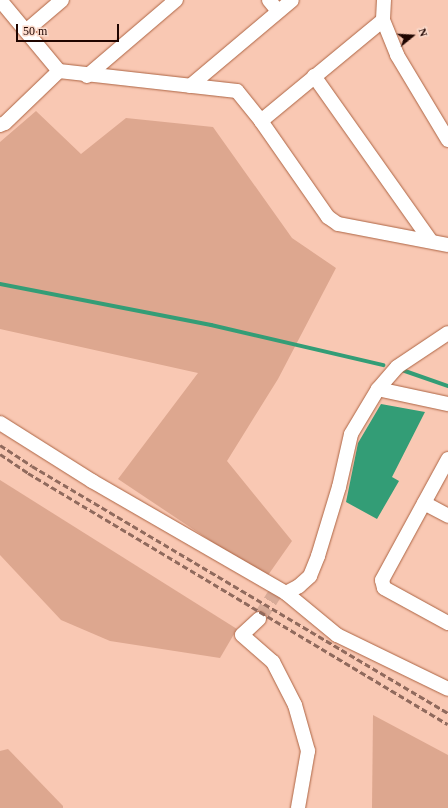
<!DOCTYPE html>
<html>
<head>
<meta charset="utf-8">
<style>
  body { margin:0 }
  #map { position:relative; width:448px; height:808px; overflow:hidden; background:#f9c8b3; font-family:"Times New Roman",serif }
  div>[style] { position:absolute }
  .green>* { inset:0; background:#dda78f }
  .water>* { inset:0; background:#339d76 }
  .stream>* { height:4px; margin:-2px; padding:0 2px; transform-origin:2px; border-radius:2px; background:#339d76 }
  .minor-tunnel>* { height:14px; margin-top:-7px; transform-origin:0; background:repeating-linear-gradient(90deg,#d8ab98 0 14px,transparent 0 21px) }
  .roads { filter:drop-shadow(0 0 1px #ad6443) drop-shadow(0 0 1px #ad6443) }
  .minor>* { height:14px; margin:-7px; padding:0 7px; transform-origin:7px; border-radius:7px; background:#fff }
  .rail>* { height:3px; margin-top:-1.5px; transform-origin:0; background:repeating-linear-gradient(90deg,#906a5d 0 6px,transparent 0 9px) }
  span { translate:-50% -50%; white-space:nowrap; text-align:center; line-height:1.15; -webkit-text-stroke:3.5px #fbdacb; paint-order:stroke }
  .north { position:absolute; left:392px; top:16px; width:40px; height:40px; -webkit-text-stroke:3px #fbdacb; paint-order:stroke; rotate:72deg; font-size:11px; font-weight:700; line-height:16px; text-align:center; color:#1f0500 }
  .north::after { content:''; display:block; margin:auto; width:14px; height:18px; background:#1f0500; clip-path:polygon(50% 0,100% 100%,50% 72%,0 100%) }
  .scale { position:absolute; left:16px; top:24px; width:103px; height:18px; box-sizing:border-box; border:2px solid #1f0500; border-top:0; padding-left:5px; font-size:12px; line-height:14px; white-space:nowrap; color:#1f0500; -webkit-text-stroke:3px #fbdacb; paint-order:stroke }
</style>
</head>
<body>
<div id="map">
  <div class="green">
    <i style="clip-path:polygon(36px 111px,81px 154px,126px 118px,213px 127px,292px 238px,336px 268px,278px 379px,227px 461px,292px 541px,266px 578px,118px 479px,198px 373px,0 329px,0 142px)"></i>
    <i style="clip-path:polygon(0 480px,237px 629px,220px 658px,110px 641px,61px 620px,0 555px)"></i>
    <i style="clip-path:polygon(373px 715px,448px 755px,448px 808px,372px 808px)"></i>
    <i style="clip-path:polygon(8px 749px,63px 806px,63px 808px,0 808px,0 751px)"></i>
  </div>
  <div class="water">
    <i style="clip-path:polygon(381px 404px,425px 412px,392px 477px,399px 481px,377px 519px,346px 502px,358px 443px)"></i>
  </div>
  <div class="stream">
    <i style="left:0;top:284px;width:215px;rotate:11deg"></i>
    <i style="left:211px;top:325px;width:177px;rotate:13.1deg"></i>
    <i style="left:402px;top:370px;width:49px;rotate:19.2deg"></i>
  </div>
  <div class="minor-tunnel">
    <i style="left:259px;top:619px;width:36px;rotate:-58deg"></i>
  </div>
  <div class="roads">
    <div class="minor">
      <i style="left:0;top:0;width:92px;rotate:50.3deg"></i>
      <i style="left:59px;top:71px;width:179px;rotate:6.4deg"></i>
      <i style="left:237px;top:91px;width:38px;rotate:51deg"></i>
      <i style="left:261px;top:121px;width:117px;rotate:55.1deg"></i>
      <i style="left:328px;top:217px;width:12px;rotate:35deg"></i>
      <i style="left:338px;top:224px;width:112px;rotate:10.8deg"></i>
      <i style="left:269px;top:0;width:14px;rotate:51deg"></i>
      <i style="left:384px;top:0;width:20px;rotate:93deg"></i>
      <i style="left:383px;top:20px;width:38px;rotate:68deg"></i>
      <i style="left:397px;top:55px;width:99px;rotate:59deg"></i>
      <i style="left:27px;top:30px;width:46px;rotate:-40.6deg"></i>
      <i style="left:87px;top:76px;width:117px;rotate:-40.5deg"></i>
      <i style="left:314px;top:76px;width:202px;rotate:54.7deg"></i>
      <i style="left:190px;top:86px;width:133px;rotate:-40.1deg"></i>
      <i style="left:261px;top:121px;width:158px;rotate:-39.6deg"></i>
      <i style="left:0;top:125px;width:5px;rotate:-22deg"></i>
      <i style="left:5px;top:123px;width:75px;rotate:-43.9deg"></i>
      <i style="left:378px;top:389px;width:72px;rotate:12.1deg"></i>
      <i style="left:0;top:423px;width:109px;rotate:32.2deg"></i>
      <i style="left:92px;top:481px;width:224px;rotate:30deg"></i>
      <i style="left:286px;top:593px;width:66px;rotate:39.5deg"></i>
      <i style="left:337px;top:635px;width:123px;rotate:25.9deg"></i>
      <i style="left:448px;top:459px;width:138px;rotate:118.6deg"></i>
      <i style="left:382px;top:580px;width:8px;rotate:76deg"></i>
      <i style="left:384px;top:588px;width:73px;rotate:28.7deg"></i>
      <i style="left:424px;top:503px;width:27px;rotate:28deg"></i>
      <i style="left:286px;top:593px;width:15px;rotate:-28deg"></i>
      <i style="left:299px;top:586px;width:15px;rotate:-42deg"></i>
      <i style="left:310px;top:576px;width:22px;rotate:-68deg"></i>
      <i style="left:318px;top:556px;width:72px;rotate:-73.1deg"></i>
      <i style="left:339px;top:487px;width:54px;rotate:-77.2deg"></i>
      <i style="left:351px;top:434px;width:52px;rotate:-59deg"></i>
      <i style="left:378px;top:389px;width:29px;rotate:-49deg"></i>
      <i style="left:397px;top:367px;width:61px;rotate:-33.7deg"></i>
      <i style="left:259px;top:619px;width:23px;rotate:137deg"></i>
      <i style="left:242px;top:635px;width:41px;rotate:41.1deg"></i>
      <i style="left:273px;top:662px;width:48px;rotate:62.9deg"></i>
      <i style="left:295px;top:705px;width:48px;rotate:74.2deg"></i>
      <i style="left:308px;top:751px;width:58px;rotate:100deg"></i>
    </div>
  </div>
  <div class="rail">
    <i style="left:0;top:445px;width:38px;rotate:33deg"></i>
    <i style="left:32px;top:466px;width:484px;rotate:30.7deg"></i>
    <i style="left:0;top:454px;width:34px;rotate:34deg"></i>
    <i style="left:28px;top:473px;width:489px;rotate:30.9deg"></i>
  </div>
  <div class="north">N</div>
  <div class="scale">50 m</div>
</div>
</body>
</html>
